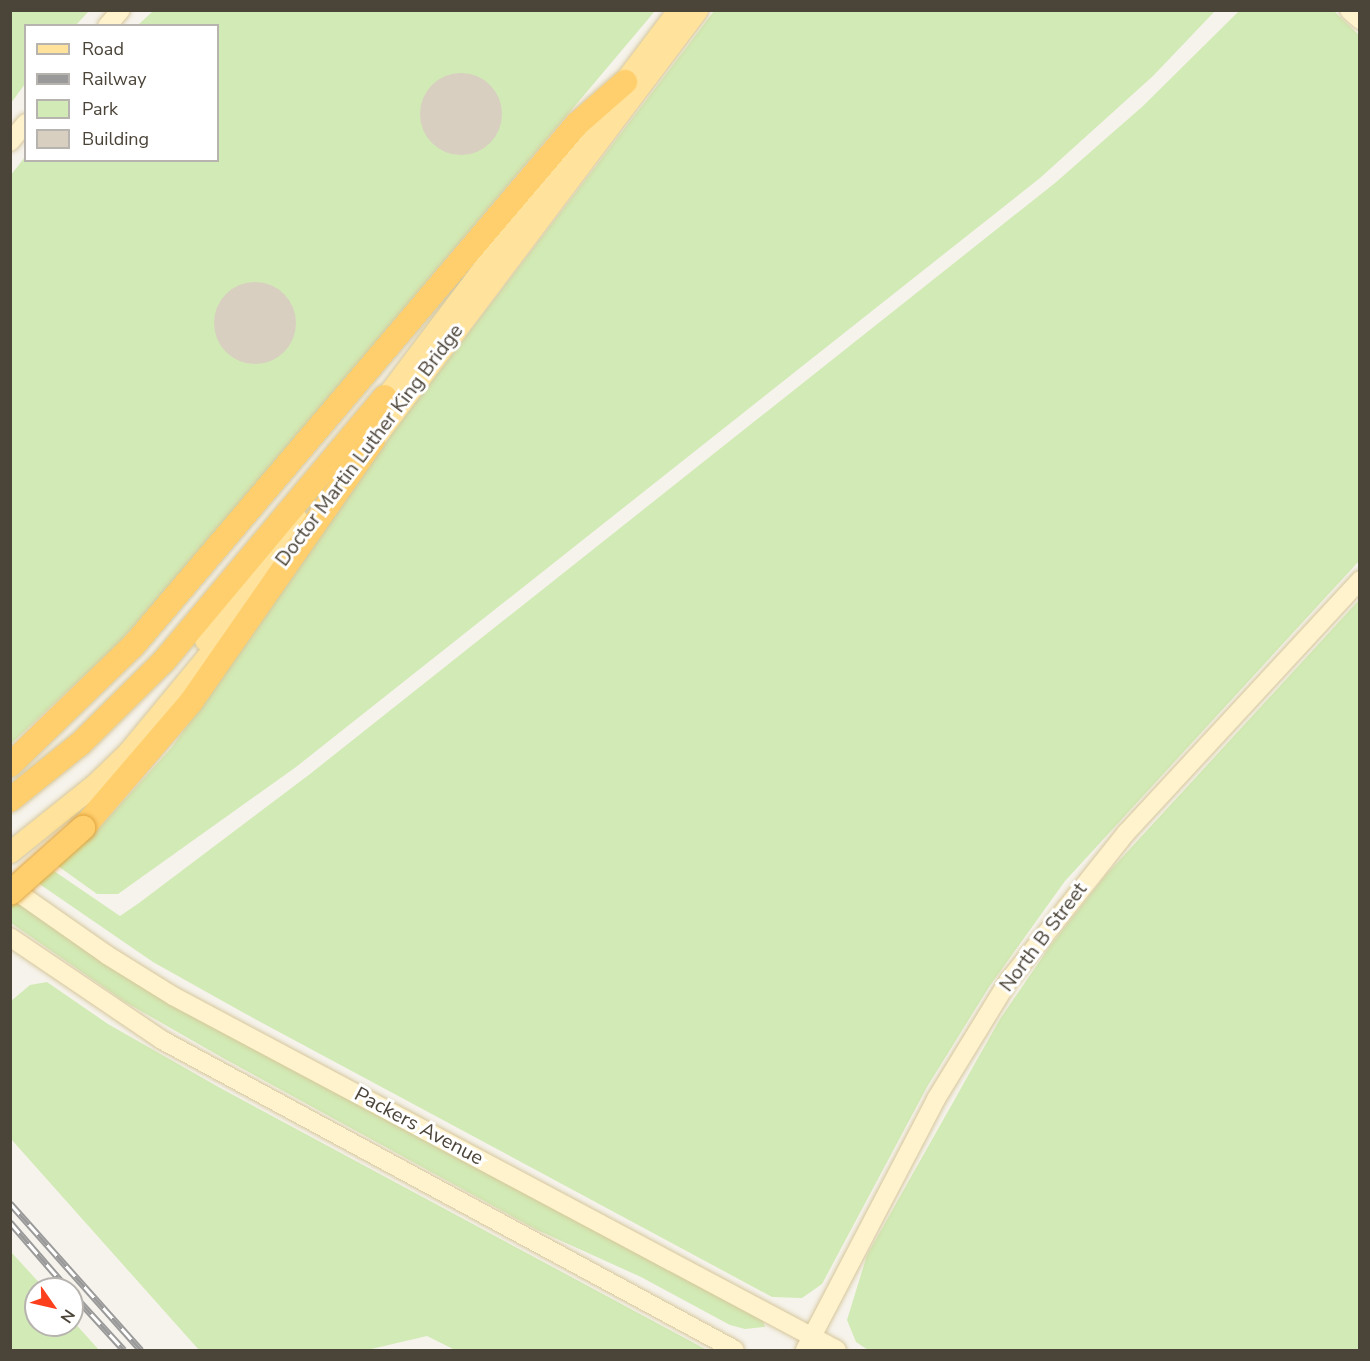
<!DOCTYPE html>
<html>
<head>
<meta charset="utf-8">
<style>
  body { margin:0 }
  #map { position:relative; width:1370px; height:1361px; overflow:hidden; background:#f6f3ec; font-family:"Nunito Sans",sans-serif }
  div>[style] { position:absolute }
  .green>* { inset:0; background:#d2eab5 }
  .building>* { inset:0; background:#d8cfc1 }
  .round { border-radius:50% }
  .roads { filter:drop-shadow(0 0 2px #d6c79b) drop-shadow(0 0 2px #d6c79b) }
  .secondary>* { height:18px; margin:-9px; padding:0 9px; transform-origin:9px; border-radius:9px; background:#fff3cd }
  .primary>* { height:21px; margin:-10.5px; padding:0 10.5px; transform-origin:10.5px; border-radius:10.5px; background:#ffe39c }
  .highway>* { height:24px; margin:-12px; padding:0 12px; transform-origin:12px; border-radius:12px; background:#ffcf6e }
  .rail>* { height:7px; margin-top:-3.5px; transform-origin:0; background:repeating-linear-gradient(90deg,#fff 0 14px,#9a9a9a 0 28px); box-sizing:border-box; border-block:2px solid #9a9a9a }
  .bridges { filter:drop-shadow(0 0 2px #e0a43c) drop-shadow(0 0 2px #e0a43c) }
  .highway-bridge>* { height:24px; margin:-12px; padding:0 12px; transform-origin:12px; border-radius:12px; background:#ffcf6e }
  span { translate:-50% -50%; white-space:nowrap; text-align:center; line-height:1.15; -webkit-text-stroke:6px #fff; paint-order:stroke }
  .street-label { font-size:20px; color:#4b4439 }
  .frame { position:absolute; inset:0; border:12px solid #4b4439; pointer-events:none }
  .legend { position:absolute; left:24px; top:24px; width:195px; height:138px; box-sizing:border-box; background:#fff; border:2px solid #b7b4b0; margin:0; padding:8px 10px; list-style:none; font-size:18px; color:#4b4439 }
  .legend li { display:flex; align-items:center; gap:12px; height:30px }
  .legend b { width:30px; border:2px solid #b7b4b0 }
  .north { position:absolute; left:24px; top:1277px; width:60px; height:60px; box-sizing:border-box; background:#fff; border:2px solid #b7b4b0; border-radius:50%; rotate:124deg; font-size:16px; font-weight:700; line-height:24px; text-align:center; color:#4b4439 }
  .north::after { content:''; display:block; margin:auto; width:21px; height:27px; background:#fc3f1d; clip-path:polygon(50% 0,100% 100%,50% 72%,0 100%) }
</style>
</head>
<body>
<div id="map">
  <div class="green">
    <i style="clip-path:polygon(11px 10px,89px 11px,76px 25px,26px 26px,25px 84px,11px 103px)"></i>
    <i style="clip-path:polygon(153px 11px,655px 11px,191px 561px,119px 643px,11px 744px,10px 176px,25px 157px,26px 160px,218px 160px,218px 26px,138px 25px)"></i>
    <i style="clip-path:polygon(714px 11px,1215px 11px,1153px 76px,1040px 178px,296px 767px,118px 894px,97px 894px,58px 866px,92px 836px,172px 747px,394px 431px)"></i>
    <i style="clip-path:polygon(1239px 11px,1334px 11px,1359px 35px,1359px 561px,1065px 881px,989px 987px,927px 1087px,822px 1284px,802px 1298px,772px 1297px,244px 1013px,153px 962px,38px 883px,54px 871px,120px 916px,139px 903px,310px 774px,1055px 183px,1143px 106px)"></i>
    <i style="clip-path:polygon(1359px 600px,1359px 1350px,868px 1350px,856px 1342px,847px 1320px,867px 1255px,1000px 1019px,1050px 946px,1105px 876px)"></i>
    <i style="clip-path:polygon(17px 901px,155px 995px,763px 1321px,765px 1327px,745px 1329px,730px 1325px,641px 1277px,535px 1229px,223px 1058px,125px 1002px,11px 923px,11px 906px)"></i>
    <i style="clip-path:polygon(47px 982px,108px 1024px,222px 1089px,707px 1350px,455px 1350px,427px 1336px,367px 1350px,199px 1350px,11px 1139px,11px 1001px,30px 985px)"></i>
    <i style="clip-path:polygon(11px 1252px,45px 1289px,36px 1289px,36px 1325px,72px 1325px,72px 1320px,99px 1350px,11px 1350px)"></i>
  </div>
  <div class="building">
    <i class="round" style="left:420px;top:73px;width:82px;height:82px"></i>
    <i class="round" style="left:214px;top:282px;width:82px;height:82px"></i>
  </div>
  <div class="roads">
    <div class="secondary">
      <i style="left:1349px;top:10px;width:15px;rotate:42deg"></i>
      <i style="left:107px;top:26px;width:21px;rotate:-49deg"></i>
      <i style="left:10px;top:142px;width:25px;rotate:-50deg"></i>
      <i style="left:10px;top:887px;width:118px;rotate:35deg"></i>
      <i style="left:107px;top:955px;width:78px;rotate:31.8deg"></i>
      <i style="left:173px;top:996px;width:752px;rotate:28.06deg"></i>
      <i style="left:10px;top:937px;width:184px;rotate:34.1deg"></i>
      <i style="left:162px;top:1040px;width:651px;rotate:28.41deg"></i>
      <i style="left:805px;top:1350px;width:283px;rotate:-62.4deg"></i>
      <i style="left:936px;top:1099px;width:140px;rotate:-58.5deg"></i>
      <i style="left:1009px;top:980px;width:188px;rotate:-51.5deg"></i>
      <i style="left:1126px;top:833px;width:345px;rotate:-47.2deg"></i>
    </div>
    <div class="primary">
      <i style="left:375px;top:411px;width:503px;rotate:-52.92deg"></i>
      <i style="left:363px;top:453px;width:555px;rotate:-52.99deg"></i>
      <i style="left:205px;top:640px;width:152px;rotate:-52.8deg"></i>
      <i style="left:10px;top:852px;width:109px;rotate:-38.7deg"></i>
      <i style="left:95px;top:784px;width:47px;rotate:-44.1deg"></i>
      <i style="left:129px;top:751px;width:156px;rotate:-50.5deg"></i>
    </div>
    <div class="highway">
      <i style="left:10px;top:765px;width:173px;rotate:-44.1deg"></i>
      <i style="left:134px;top:645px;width:684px;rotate:-49.63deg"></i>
      <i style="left:577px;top:124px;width:64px;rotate:-41.2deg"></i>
      <i style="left:10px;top:800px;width:90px;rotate:-38.7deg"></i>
      <i style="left:80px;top:744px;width:118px;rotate:-44.7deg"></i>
      <i style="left:164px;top:661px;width:344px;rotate:-50.1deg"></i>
      <i style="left:83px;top:828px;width:166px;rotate:-49.4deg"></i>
      <i style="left:191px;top:702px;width:319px;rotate:-55.2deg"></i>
    </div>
  </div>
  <div class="rail">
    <i style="left:10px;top:1203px;width:197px;rotate:48.3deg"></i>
    <i style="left:10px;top:1222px;width:89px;rotate:49.1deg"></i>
    <i style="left:72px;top:1293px;width:77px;rotate:47.6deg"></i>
  </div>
  <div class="bridges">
    <div class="highway-bridge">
      <i style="left:10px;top:893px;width:98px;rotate:-41.7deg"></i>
    </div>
  </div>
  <div class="street-label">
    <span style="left:369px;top:445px;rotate:-53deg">Doctor Martin Luther King Bridge</span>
    <span style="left:1043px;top:937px;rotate:-53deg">North B Street</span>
    <span style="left:419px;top:1126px;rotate:28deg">Packers Avenue</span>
  </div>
  <div class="frame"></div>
  <ul class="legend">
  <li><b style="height:8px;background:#ffe39c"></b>Road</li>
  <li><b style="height:8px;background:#9a9a9a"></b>Railway</li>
  <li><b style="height:16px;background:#d2eab5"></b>Park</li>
  <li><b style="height:16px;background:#d8cfc1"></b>Building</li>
  </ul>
  <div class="north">N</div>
</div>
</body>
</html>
